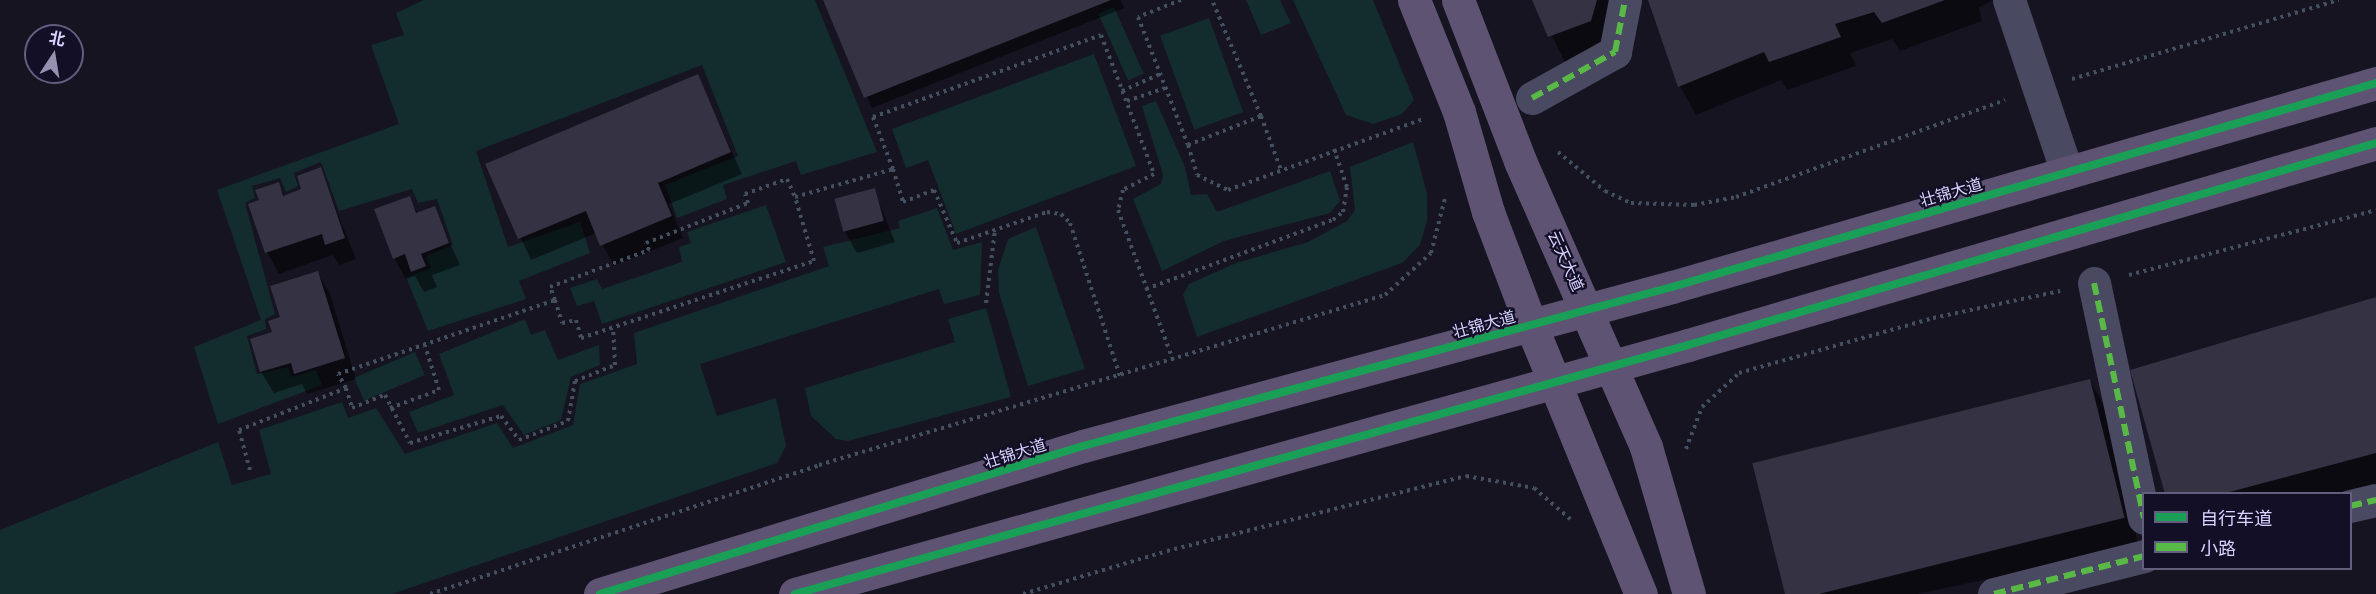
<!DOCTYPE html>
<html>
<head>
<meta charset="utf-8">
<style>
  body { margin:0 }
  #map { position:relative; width:2376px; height:594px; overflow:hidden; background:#161421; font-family:Inter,"Noto Sans SC",sans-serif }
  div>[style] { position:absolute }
  .green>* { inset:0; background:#132c2d; transform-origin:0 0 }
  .shadow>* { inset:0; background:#0007 }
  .building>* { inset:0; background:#343243; transform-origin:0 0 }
  .path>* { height:4px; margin-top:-2px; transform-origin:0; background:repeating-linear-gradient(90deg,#44505f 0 3px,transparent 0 7.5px) }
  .minor>* { height:33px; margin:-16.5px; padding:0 16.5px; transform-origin:16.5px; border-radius:16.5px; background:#4a4962 }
  .major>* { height:33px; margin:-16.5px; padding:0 16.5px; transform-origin:16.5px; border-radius:16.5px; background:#5e5373 }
  .quiet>* { height:6px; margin-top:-3px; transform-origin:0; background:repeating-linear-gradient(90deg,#58b947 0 12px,transparent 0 18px) }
  .cycleway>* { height:8px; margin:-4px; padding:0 4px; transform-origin:4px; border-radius:4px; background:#1a9f57 }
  span { translate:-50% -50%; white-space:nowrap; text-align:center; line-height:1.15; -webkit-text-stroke:4.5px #130f26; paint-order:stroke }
  .street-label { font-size:16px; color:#d9d4ff }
  .legend { position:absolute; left:2142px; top:492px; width:210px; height:78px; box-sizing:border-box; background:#130f26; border:2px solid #625e7d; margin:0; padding:8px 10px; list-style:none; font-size:18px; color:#d9d4ff }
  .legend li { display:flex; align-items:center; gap:12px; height:30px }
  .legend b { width:30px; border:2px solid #625e7d }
  .north { position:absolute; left:24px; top:24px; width:60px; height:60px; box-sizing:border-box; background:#130f26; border:2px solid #625e7d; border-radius:50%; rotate:12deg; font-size:16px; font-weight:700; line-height:24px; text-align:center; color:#d9d4ff }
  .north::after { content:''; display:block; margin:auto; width:21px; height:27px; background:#9591b1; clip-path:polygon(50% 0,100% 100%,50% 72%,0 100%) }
</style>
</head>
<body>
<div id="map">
  <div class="green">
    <i style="clip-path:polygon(424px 0,815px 0,877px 152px,801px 175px,796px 161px,723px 185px,727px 199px,677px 218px,665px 185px,738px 156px,702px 65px,476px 151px,508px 247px,580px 222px,590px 253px,519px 281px,526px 299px,428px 331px,406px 277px,431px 268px,426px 256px,453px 245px,437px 199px,418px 203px,412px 189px,339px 211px,321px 162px,294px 173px,298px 186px,286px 192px,280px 178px,252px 186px,255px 198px,245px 203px,275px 314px,265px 319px,266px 329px,247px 336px,257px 374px,288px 367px,292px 377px,316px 370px,322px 385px,218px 424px,194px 347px,261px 320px,217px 190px,399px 124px,371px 45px,404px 35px,396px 13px)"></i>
    <i style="clip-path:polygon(1246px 0,1280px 0,1291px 23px,1261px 35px)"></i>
    <i style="clip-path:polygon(1293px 0,1373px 0,1414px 100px,1402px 114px,1373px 124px,1346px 115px)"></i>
    <i style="left:1114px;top:7px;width:73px;height:17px;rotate:66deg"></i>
    <i style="left:1209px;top:18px;width:100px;height:52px;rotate:70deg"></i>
    <i style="clip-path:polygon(1094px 54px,1136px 166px,956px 234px,928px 160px,906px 168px,892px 129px)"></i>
    <i style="clip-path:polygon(1156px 101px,1185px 167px,1191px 195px,1207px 194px,1217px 212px,1330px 171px,1340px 201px,1330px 213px,1224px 241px,1162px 271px,1133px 199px,1161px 184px,1163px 175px,1142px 106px)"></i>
    <i style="clip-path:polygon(1413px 142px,1427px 193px,1427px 221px,1420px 245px,1402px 263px,1197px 337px,1183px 295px,1189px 284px,1236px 263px,1308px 242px,1347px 221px,1355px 210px,1350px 167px)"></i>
    <i style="clip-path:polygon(766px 205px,786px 262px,602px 324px,594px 301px,577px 306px,570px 288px,597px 279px,602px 289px,682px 262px,679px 247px,691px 243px,687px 232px)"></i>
    <i style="clip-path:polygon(937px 208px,953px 250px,982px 242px,980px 295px,944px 304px,939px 289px,700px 364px,717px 416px,776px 398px,786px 446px,777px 463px,392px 594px,0 594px,0 530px,218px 442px,232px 485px,271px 474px,259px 430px,342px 402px,348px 418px,376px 408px,405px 454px,497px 423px,513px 448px,573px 425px,580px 384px,637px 364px,634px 333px,829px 266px,823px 247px,900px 228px,898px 221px)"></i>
    <i style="clip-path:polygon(1036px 227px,1085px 369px,1028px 386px,999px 293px,998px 270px,1008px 239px)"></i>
    <i style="clip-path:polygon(986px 308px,1011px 397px,848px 441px,836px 439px,811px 416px,805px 388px,955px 342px,948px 319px)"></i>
    <i style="clip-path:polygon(525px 319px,531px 335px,545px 330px,558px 360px,599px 345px,600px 365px,571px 377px,561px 420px,524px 435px,503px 405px,418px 433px,409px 412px,454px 395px,439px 354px)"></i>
    <i style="left:415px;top:352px;width:25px;height:66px;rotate:67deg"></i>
  </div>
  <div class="shadow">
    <i style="clip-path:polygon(824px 0,1121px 0,1124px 8px,872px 108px)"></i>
    <i style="clip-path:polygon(1534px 0,1620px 0,1607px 50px,1566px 64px)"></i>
    <i style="clip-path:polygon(1649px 0,1994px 0,1979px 7px,1982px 21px,1900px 51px,1892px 39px,1850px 53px,1856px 66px,1787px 90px,1781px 80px,1696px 115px,1680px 86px)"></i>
    <i style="clip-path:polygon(697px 76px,742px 174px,669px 204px,683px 238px,614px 266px,596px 233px,531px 260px,487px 164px)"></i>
    <i style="clip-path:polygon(320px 169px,356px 259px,339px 265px,333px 255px,279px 274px,267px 252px,261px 201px,278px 184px,285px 197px,303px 190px)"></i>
    <i style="clip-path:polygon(874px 190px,895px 242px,857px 253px,845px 232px)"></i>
    <i style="clip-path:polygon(409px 198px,418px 214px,434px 208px,460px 265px,432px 275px,437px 287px,424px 292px,415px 276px,406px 279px,394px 258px)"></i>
    <i style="clip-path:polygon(318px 273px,330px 294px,356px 379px,307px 394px,302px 384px,274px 393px,261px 372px,273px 333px)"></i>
    <i style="clip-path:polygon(2376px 298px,2376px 486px,2347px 494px,2166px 494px)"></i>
    <i style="clip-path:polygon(2090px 381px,2106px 409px,2139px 547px,1917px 594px,1790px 594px,1754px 463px)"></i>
  </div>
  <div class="building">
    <i style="clip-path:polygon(823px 0,1111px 0,864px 98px)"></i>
    <i style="clip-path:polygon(1532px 0,1597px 0,1591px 21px,1548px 37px)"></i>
    <i style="clip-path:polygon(1648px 0,1945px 0,1882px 23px,1874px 12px,1835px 24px,1841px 37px,1769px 62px,1764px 52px,1678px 87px)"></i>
    <i style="clip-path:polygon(698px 74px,731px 152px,658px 183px,672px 216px,600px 246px,586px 211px,518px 239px,485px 164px)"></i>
    <i style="clip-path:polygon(321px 167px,345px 238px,325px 245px,322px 234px,265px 253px,248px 204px,259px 200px,255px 190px,279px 182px,283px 196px,301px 189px,297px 176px)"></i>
    <i style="left:875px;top:188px;width:34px;height:42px;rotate:75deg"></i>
    <i style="clip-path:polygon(410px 196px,416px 213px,435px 206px,449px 243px,421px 254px,426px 266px,411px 272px,405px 254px,393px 259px,374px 209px)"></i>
    <i style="clip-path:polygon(318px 271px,345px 358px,294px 374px,291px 363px,260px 372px,250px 339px,272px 332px,268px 321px,280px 317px,270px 286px)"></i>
    <i style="clip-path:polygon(2376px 297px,2376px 453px,2222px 494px,2165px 494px,2130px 370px)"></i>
    <i style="left:2090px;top:379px;width:143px;height:348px;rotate:76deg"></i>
  </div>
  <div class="path">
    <i style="left:1181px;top:0;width:46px;rotate:158.4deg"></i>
    <i style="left:1138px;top:17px;width:137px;rotate:68.7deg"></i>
    <i style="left:1188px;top:145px;width:79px;rotate:-21.7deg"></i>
    <i style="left:1261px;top:116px;width:126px;rotate:-112.9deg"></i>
    <i style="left:2072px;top:79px;width:278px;rotate:-16.5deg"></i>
    <i style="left:1122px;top:91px;width:42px;rotate:-24.1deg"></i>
    <i style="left:1127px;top:101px;width:40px;rotate:-18.9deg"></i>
    <i style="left:1261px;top:116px;width:58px;rotate:69.7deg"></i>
    <i style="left:1188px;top:145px;width:31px;rotate:73deg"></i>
    <i style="left:1197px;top:175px;width:34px;rotate:26deg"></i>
    <i style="left:1228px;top:190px;width:208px;rotate:-20deg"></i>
    <i style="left:1558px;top:152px;width:61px;rotate:39.7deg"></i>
    <i style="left:1605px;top:191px;width:29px;rotate:25deg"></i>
    <i style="left:1631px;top:203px;width:63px;rotate:1.8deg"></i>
    <i style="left:1694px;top:205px;width:43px;rotate:-10.8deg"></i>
    <i style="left:1736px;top:197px;width:286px;rotate:-19.8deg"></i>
    <i style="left:893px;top:169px;width:56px;rotate:-111deg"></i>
    <i style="left:873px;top:117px;width:242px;rotate:-19.8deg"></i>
    <i style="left:1101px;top:35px;width:149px;rotate:69.1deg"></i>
    <i style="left:1154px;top:174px;width:35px;rotate:153deg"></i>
    <i style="left:1123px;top:190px;width:21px;rotate:104deg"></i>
    <i style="left:1118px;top:210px;width:160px;rotate:69.9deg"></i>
    <i style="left:2129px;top:275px;width:255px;rotate:-14.7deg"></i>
    <i style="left:1146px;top:289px;width:199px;rotate:-20.3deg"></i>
    <i style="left:1333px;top:220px;width:13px;rotate:-39deg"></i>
    <i style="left:1343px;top:212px;width:25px;rotate:-81deg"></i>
    <i style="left:1347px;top:187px;width:40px;rotate:-108.9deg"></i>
    <i style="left:555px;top:300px;width:24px;rotate:73deg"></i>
    <i style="left:562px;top:323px;width:14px;rotate:-12deg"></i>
    <i style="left:576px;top:320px;width:19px;rotate:74deg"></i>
    <i style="left:581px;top:338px;width:245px;rotate:-18.3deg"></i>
    <i style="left:814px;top:261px;width:67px;rotate:-106.5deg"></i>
    <i style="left:986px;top:303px;width:74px;rotate:-83deg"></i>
    <i style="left:346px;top:388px;width:21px;rotate:73deg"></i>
    <i style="left:352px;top:408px;width:35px;rotate:-22deg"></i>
    <i style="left:385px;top:395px;width:54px;rotate:62.5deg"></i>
    <i style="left:410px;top:443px;width:95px;rotate:-16.5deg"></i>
    <i style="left:501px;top:416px;width:30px;rotate:53deg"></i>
    <i style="left:519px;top:440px;width:53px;rotate:-21.2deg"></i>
    <i style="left:568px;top:421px;width:41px;rotate:-80.1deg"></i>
    <i style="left:575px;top:381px;width:43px;rotate:-21.8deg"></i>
    <i style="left:615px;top:365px;width:35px;rotate:-93deg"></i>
    <i style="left:390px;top:408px;width:52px;rotate:-20.2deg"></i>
    <i style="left:439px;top:390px;width:46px;rotate:-107.7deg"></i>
    <i style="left:1686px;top:449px;width:45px;rotate:-69.1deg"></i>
    <i style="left:1702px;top:407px;width:50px;rotate:-42.6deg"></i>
    <i style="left:1739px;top:373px;width:202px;rotate:-15.8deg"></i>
    <i style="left:1933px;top:318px;width:130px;rotate:-12deg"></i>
    <i style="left:250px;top:470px;width:41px;rotate:-105.4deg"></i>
    <i style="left:239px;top:430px;width:115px;rotate:-21.4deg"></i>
    <i style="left:346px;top:388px;width:16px;rotate:-120deg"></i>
    <i style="left:338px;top:374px;width:229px;rotate:-18.8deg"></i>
    <i style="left:555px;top:300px;width:14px;rotate:-111deg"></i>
    <i style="left:550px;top:287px;width:106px;rotate:-20.5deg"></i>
    <i style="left:649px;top:250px;width:8px;rotate:-113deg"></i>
    <i style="left:646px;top:243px;width:110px;rotate:-21.4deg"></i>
    <i style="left:748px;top:203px;width:9px;rotate:-108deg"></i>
    <i style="left:745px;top:194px;width:45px;rotate:-19.7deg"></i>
    <i style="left:787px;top:179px;width:20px;rotate:66deg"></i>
    <i style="left:795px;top:197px;width:102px;rotate:-15.9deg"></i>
    <i style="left:893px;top:169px;width:34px;rotate:73deg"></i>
    <i style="left:903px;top:202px;width:33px;rotate:-21deg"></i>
    <i style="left:934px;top:190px;width:58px;rotate:66.5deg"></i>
    <i style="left:957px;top:243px;width:95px;rotate:-19deg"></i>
    <i style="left:1047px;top:212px;width:14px;rotate:8deg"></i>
    <i style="left:1061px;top:214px;width:13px;rotate:45deg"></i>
    <i style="left:1070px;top:223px;width:161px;rotate:71.9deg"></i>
    <i style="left:430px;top:594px;width:410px;rotate:-18.3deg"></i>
    <i style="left:819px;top:465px;width:591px;rotate:-16.72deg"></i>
    <i style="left:1385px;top:295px;width:62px;rotate:-42.4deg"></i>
    <i style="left:1431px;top:253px;width:57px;rotate:-75.7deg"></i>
    <i style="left:1023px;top:594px;width:150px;rotate:-16.6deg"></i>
    <i style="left:1167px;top:551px;width:308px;rotate:-14.1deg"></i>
    <i style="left:1466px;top:476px;width:69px;rotate:10deg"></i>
    <i style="left:1534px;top:488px;width:48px;rotate:40.7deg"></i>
  </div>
  <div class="minor">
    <i style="left:2009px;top:0;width:182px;rotate:71.4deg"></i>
    <i style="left:1532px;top:98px;width:95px;rotate:-29deg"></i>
    <i style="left:1615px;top:52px;width:53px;rotate:-79.1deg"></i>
    <i style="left:2094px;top:283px;width:240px;rotate:78deg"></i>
    <i style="left:2350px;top:506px;width:27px;rotate:-13deg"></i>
    <i style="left:1994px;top:594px;width:155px;rotate:-14.2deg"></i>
  </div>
  <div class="major">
    <i style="left:1414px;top:0;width:121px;rotate:68.1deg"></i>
    <i style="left:1459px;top:112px;width:104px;rotate:73.8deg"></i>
    <i style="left:1488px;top:212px;width:121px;rotate:69.2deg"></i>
    <i style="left:1531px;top:325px;width:291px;rotate:67.8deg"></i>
    <i style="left:1458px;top:0;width:173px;rotate:68.9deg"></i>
    <i style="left:1520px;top:161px;width:313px;rotate:66.2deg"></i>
    <i style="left:1646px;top:447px;width:153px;rotate:73.7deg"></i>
    <i style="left:600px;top:594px;width:505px;rotate:-17.04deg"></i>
    <i style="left:1083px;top:446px;width:610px;rotate:-15.11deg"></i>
    <i style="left:1672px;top:287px;width:733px;rotate:-16.16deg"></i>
    <i style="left:795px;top:594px;width:927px;rotate:-15.58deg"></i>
    <i style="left:1688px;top:345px;width:717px;rotate:-16.36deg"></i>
  </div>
  <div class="quiet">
    <i style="left:1532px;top:98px;width:95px;rotate:-29deg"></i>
    <i style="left:1615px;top:52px;width:53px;rotate:-79.1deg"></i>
    <i style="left:2094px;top:283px;width:240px;rotate:78deg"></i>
    <i style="left:2350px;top:506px;width:27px;rotate:-13deg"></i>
    <i style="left:1994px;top:594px;width:155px;rotate:-14.2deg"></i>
  </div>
  <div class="cycleway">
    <i style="left:600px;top:594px;width:505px;rotate:-17.04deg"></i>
    <i style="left:1083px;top:446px;width:610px;rotate:-15.11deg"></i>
    <i style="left:1672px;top:287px;width:733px;rotate:-16.16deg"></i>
    <i style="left:795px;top:594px;width:927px;rotate:-15.58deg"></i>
    <i style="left:1688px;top:345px;width:717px;rotate:-16.36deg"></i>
  </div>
  <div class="street-label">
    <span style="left:1951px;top:192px;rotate:-16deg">壮锦大道</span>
    <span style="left:1566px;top:261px;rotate:66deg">云天大道</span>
    <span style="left:1484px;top:324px;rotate:-15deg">壮锦大道</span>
    <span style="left:1015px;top:453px;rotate:-17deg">壮锦大道</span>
  </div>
  <ul class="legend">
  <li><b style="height:8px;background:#1a9f57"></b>自行车道</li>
  <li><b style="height:8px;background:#58b947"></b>小路</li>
  </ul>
  <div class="north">北</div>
</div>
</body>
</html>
